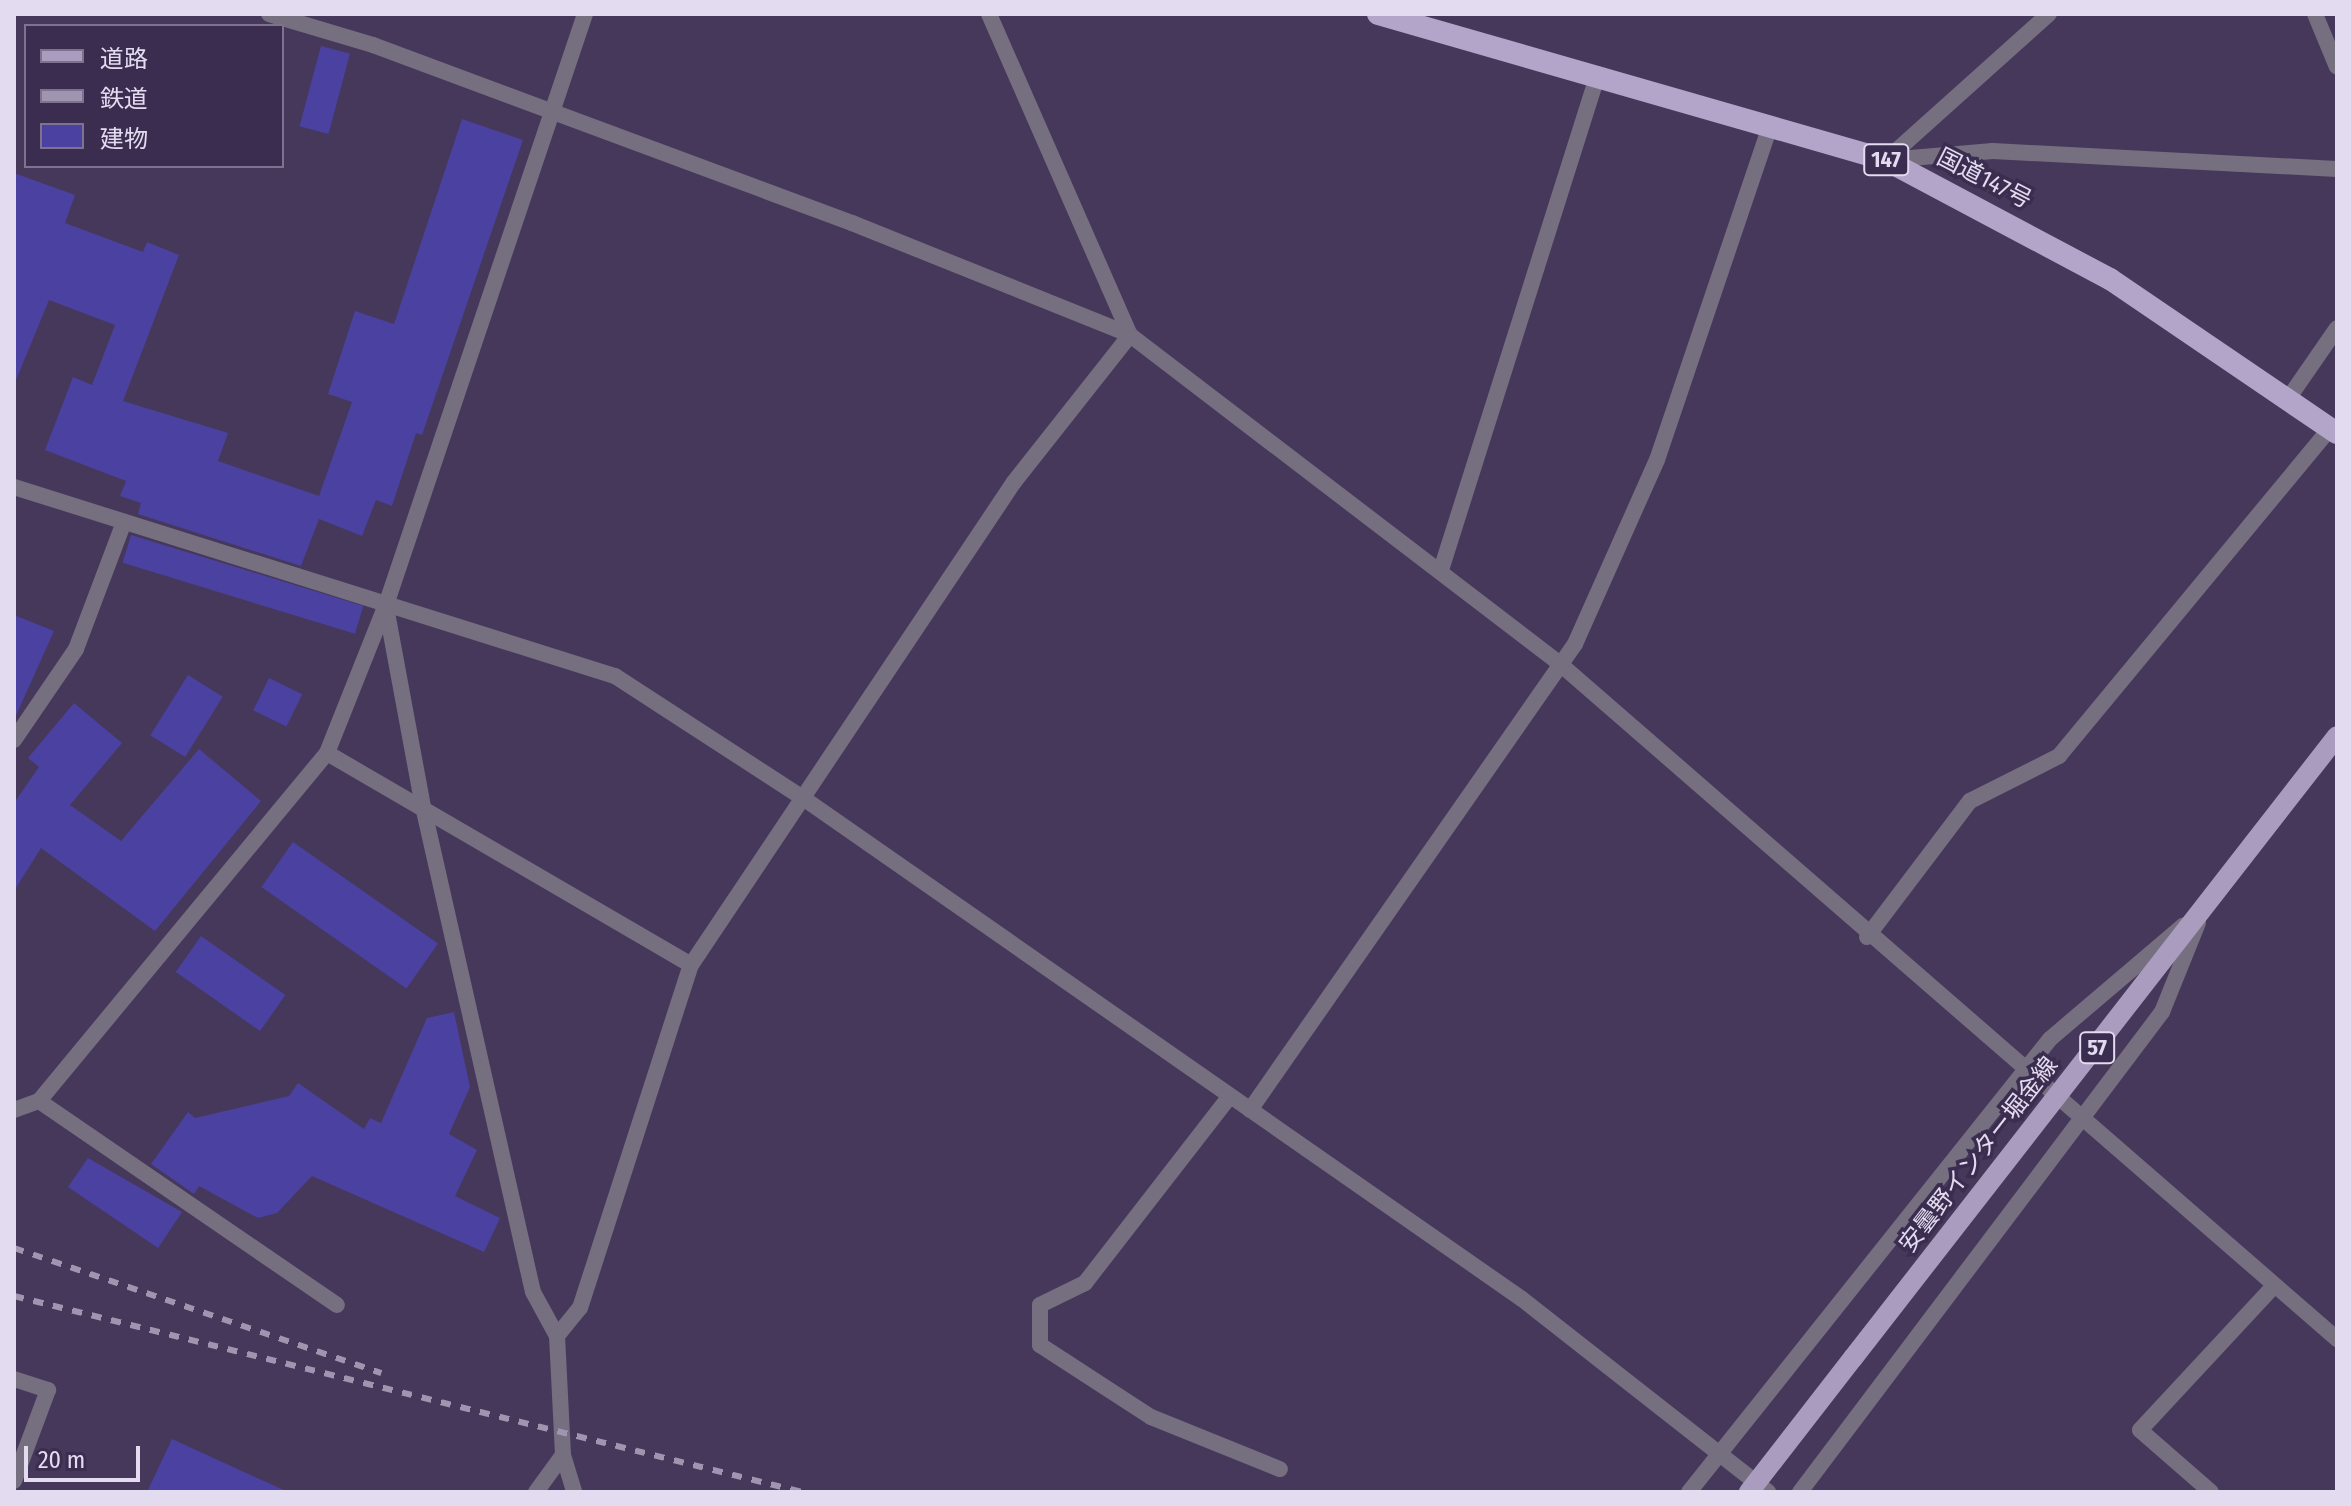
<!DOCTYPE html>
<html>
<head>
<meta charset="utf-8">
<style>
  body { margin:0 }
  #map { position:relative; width:2351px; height:1506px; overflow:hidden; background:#46385a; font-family:"Fira Sans Condensed","Noto Sans JP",sans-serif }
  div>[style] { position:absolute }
  .building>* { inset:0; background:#4a41a1; transform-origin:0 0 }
  .service>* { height:16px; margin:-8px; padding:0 8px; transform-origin:8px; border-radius:8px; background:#756f80 }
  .minor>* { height:16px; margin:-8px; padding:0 8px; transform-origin:8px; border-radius:8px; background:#756f80 }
  .primary>* { height:20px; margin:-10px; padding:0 10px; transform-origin:10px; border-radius:10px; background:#a99cbe }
  .trunk>* { height:22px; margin:-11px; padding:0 11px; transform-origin:11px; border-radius:11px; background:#b3a4ca }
  .rail>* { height:6px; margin-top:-3px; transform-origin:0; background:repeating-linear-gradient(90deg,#a095b0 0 10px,transparent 0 20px) }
  .primary-bridge>* { height:20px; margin:-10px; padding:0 10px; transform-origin:10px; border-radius:10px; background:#a99cbe }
  span { translate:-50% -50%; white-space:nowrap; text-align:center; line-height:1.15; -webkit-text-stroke:7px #3b2d4f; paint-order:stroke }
  .shield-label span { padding:2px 6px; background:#3b2d4f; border:2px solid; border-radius:6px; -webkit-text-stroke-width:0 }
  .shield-label { font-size:22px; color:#e3dbf0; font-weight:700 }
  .street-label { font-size:24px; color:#e3dbf0 }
  .frame { position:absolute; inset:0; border:16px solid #e3dbf0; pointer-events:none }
  .legend { position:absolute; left:24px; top:24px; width:260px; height:144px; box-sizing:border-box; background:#3b2d4f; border:2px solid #7e738f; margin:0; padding:10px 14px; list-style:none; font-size:24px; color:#e3dbf0 }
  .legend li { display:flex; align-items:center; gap:16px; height:40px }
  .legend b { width:40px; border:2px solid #7e738f }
  .scale { position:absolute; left:24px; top:1446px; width:116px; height:36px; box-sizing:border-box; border:4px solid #e3dbf0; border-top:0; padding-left:10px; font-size:24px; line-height:28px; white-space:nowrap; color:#e3dbf0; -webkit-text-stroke:6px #3b2d4f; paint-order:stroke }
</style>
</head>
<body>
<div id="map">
  <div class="building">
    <i style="left:321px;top:46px;width:30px;height:83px;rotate:15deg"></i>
    <i style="clip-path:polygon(462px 119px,523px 140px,422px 435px,416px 433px,392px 506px,376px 500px,362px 536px,319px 519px,301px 566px,138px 514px,141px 503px,120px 496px,126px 481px,45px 450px,73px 377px,92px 385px,115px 325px,49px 300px,14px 385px,14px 173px,75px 195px,65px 223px,143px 252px,147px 242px,179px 255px,123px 401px,228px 433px,218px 461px,319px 496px,352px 402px,328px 394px,355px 311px,394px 324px)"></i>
    <i style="left:131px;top:535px;width:243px;height:29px;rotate:17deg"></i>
    <i style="clip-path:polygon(14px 615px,54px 631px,14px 720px)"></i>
    <i style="left:188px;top:675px;width:41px;height:71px;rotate:32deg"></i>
    <i style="left:269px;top:678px;width:37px;height:36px;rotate:26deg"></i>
    <i style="clip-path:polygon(74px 703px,122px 743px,70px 805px,121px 841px,199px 749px,261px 801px,155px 931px,41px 848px,14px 891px,14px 803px,39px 767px,28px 758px)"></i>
    <i style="left:293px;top:842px;width:177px;height:55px;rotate:35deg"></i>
    <i style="left:201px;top:936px;width:103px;height:44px;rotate:35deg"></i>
    <i style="clip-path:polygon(454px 1012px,470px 1087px,449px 1134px,477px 1150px,455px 1196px,500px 1218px,484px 1252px,312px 1176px,277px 1213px,258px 1218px,199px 1186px,194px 1194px,151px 1164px,188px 1112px,195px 1118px,289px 1096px,298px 1083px,364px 1129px,370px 1118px,381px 1123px,427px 1018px)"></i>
    <i style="clip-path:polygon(88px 1158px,182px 1212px,158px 1248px,68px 1187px)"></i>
    <i style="clip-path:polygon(172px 1439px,288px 1492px,147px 1492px)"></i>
  </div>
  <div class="service">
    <i style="left:1887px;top:160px;width:106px;rotate:-4.9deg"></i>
    <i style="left:1993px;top:151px;width:344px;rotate:3deg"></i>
    <i style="left:1867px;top:937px;width:171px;rotate:-52.9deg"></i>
    <i style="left:1970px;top:801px;width:100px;rotate:-26.8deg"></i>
    <i style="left:2059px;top:756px;width:425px;rotate:-50.4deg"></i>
  </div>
  <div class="minor">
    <i style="left:269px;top:14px;width:109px;rotate:16.6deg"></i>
    <i style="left:373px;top:45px;width:511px;rotate:20.39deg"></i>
    <i style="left:852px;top:223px;width:300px;rotate:21.9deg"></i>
    <i style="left:1130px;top:335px;width:540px;rotate:37.4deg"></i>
    <i style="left:1559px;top:663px;width:1031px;rotate:40.99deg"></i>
    <i style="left:989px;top:14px;width:351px;rotate:66.3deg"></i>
    <i style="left:2315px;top:14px;width:57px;rotate:67.5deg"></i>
    <i style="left:1886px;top:160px;width:219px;rotate:-41.9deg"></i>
    <i style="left:2288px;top:399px;width:86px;rotate:-55.4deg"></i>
    <i style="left:14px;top:487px;width:630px;rotate:17.46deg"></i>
    <i style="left:615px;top:676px;width:224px;rotate:33deg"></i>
    <i style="left:803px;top:798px;width:876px;rotate:34.87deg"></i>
    <i style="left:1522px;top:1299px;width:313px;rotate:38.1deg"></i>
    <i style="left:1441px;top:570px;width:520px;rotate:-72.44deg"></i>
    <i style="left:386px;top:607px;width:198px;rotate:79.5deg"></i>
    <i style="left:422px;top:802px;width:502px;rotate:77.24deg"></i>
    <i style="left:533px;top:1292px;width:50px;rotate:61.4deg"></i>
    <i style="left:557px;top:1336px;width:119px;rotate:87.1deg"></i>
    <i style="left:563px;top:1455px;width:39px;rotate:73deg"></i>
    <i style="left:14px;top:740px;width:110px;rotate:-55.7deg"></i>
    <i style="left:76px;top:649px;width:136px;rotate:-69.3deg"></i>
    <i style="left:327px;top:753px;width:421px;rotate:30.2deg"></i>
    <i style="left:1230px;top:1096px;width:237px;rotate:127.8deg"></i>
    <i style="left:1085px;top:1283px;width:50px;rotate:153.9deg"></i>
    <i style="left:1040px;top:1305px;width:40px;rotate:90deg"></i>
    <i style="left:1040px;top:1345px;width:132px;rotate:33deg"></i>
    <i style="left:1151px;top:1417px;width:139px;rotate:22deg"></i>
    <i style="left:39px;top:1101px;width:361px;rotate:34.4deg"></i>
    <i style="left:14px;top:1110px;width:27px;rotate:-20deg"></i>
    <i style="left:39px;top:1101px;width:452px;rotate:-50.4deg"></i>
    <i style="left:327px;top:753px;width:159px;rotate:-68.3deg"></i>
    <i style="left:386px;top:605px;width:624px;rotate:-71.39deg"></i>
    <i style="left:1250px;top:1110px;width:568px;rotate:-55.11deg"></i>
    <i style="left:1575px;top:644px;width:201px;rotate:-66deg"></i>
    <i style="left:1657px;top:460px;width:353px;rotate:-71.3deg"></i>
    <i style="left:557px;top:1336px;width:36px;rotate:-51deg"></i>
    <i style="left:580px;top:1308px;width:361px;rotate:-72.1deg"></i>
    <i style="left:691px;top:965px;width:581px;rotate:-56.23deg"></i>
    <i style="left:1014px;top:482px;width:187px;rotate:-51.7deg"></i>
    <i style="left:14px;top:1379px;width:36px;rotate:18deg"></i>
    <i style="left:48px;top:1390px;width:97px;rotate:110.5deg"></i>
    <i style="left:536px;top:1492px;width:46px;rotate:-53.9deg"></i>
    <i style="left:1689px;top:1492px;width:579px;rotate:-51.45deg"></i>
    <i style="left:2050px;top:1039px;width:175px;rotate:-40.4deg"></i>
    <i style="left:1800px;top:1492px;width:601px;rotate:-52.98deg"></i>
    <i style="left:2162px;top:1012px;width:96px;rotate:-68deg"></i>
    <i style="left:2211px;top:1492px;width:94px;rotate:-138.9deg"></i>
    <i style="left:2140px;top:1430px;width:197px;rotate:-47.1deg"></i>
  </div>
  <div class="primary">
    <i style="left:1853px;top:1358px;width:788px;rotate:-52.11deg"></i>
  </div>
  <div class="trunk">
    <i style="left:1378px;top:14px;width:529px;rotate:16.03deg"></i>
    <i style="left:1886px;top:160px;width:254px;rotate:28deg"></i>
    <i style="left:2110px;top:279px;width:274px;rotate:34.2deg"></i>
  </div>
  <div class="rail">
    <i style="left:14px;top:1248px;width:388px;rotate:18.8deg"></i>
    <i style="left:14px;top:1296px;width:812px;rotate:13.97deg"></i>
  </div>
  <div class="primary-bridge">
    <i style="left:1749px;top:1492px;width:170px;rotate:-52.2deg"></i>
  </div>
  <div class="shield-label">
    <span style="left:1886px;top:160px">147</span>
    <span style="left:2097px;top:1048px">57</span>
  </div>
  <div class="street-label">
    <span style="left:1984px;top:179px;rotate:27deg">国道147号</span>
    <span style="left:1979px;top:1155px;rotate:-52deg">安曇野インター堀金線</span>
  </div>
  <div class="frame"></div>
  <ul class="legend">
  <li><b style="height:10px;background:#a99cbe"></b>道路</li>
  <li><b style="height:10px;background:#a095b0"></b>鉄道</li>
  <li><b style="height:22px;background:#4a41a1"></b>建物</li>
  </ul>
  <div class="scale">20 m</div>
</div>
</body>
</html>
